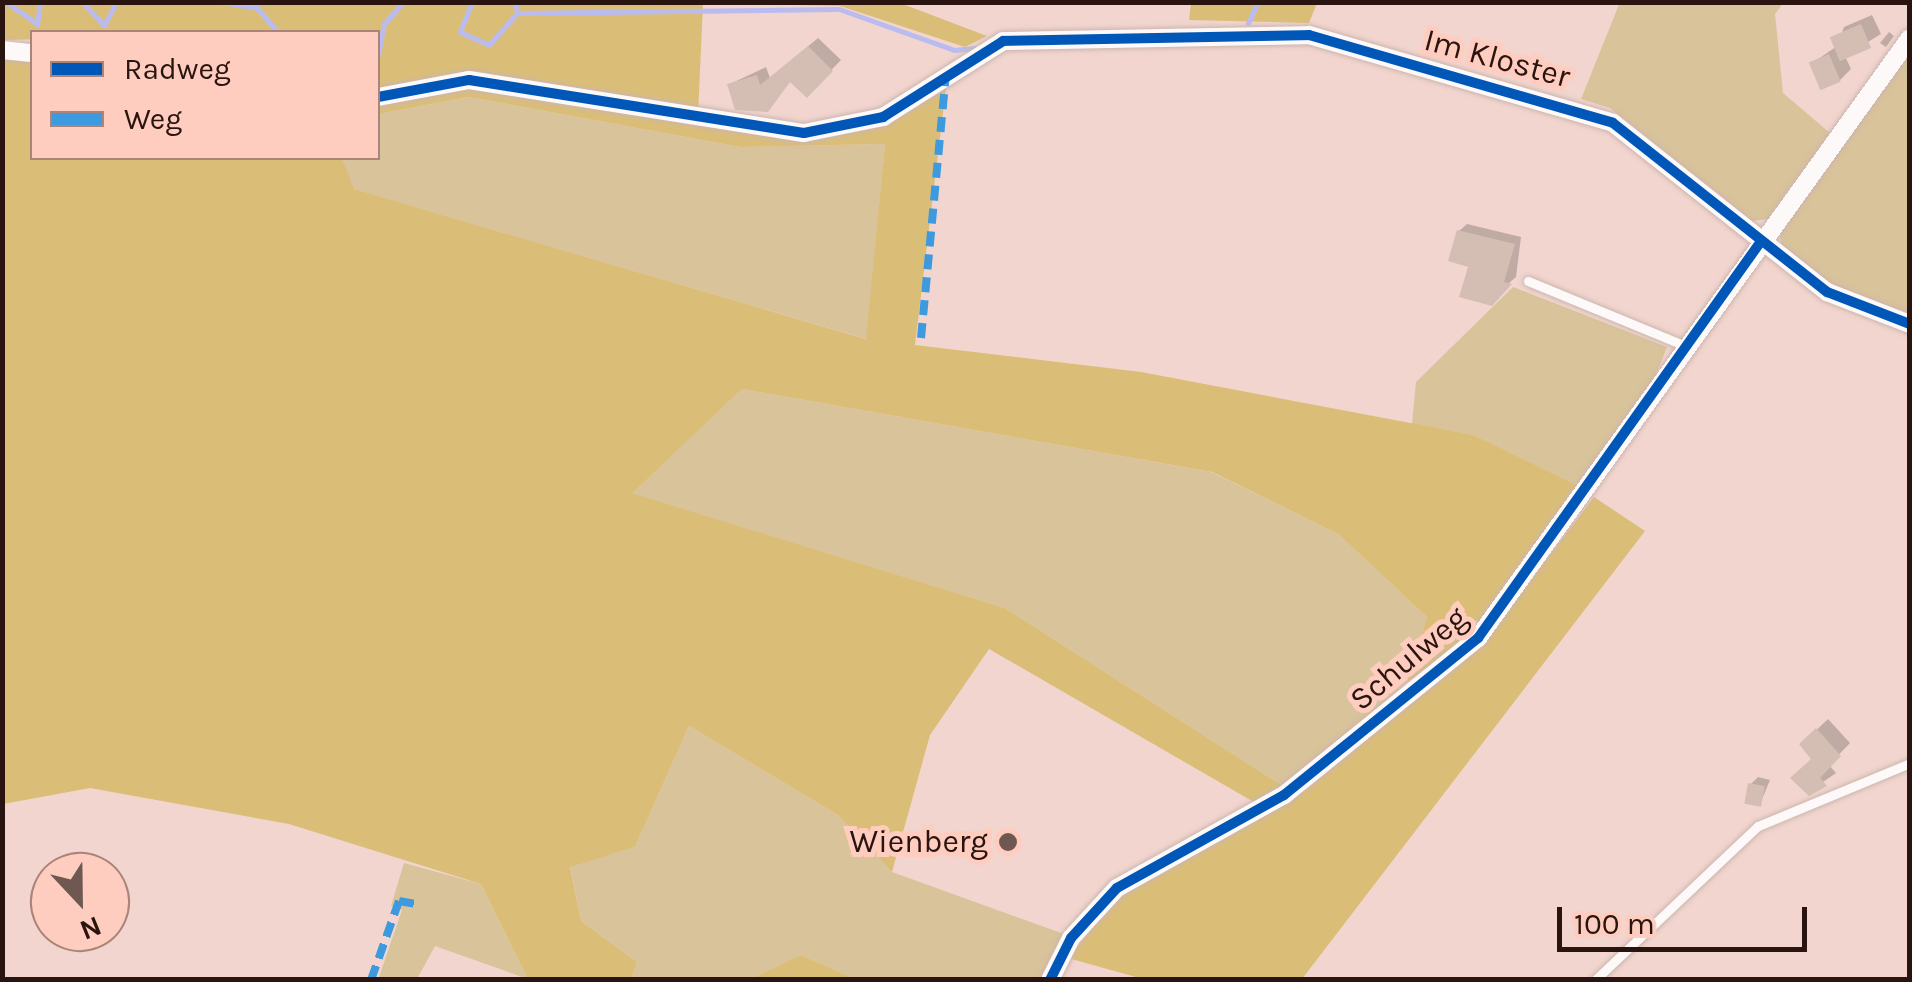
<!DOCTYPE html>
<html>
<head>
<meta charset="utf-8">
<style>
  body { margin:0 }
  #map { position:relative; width:1912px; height:982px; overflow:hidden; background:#f1d5ce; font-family:Karla,sans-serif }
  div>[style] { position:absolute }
  .green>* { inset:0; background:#d9c39a }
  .forest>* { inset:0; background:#dabe78 }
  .shadow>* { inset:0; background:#0003 }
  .stream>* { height:5px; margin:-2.5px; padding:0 2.5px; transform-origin:2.5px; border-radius:2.5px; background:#babcf0 }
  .building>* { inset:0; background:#d4beb4; transform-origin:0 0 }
  .roads { filter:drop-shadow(0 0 2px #ccb5af) drop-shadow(0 0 2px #ccb5af) }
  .lane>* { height:9px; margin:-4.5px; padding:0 4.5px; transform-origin:4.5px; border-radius:4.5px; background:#fdf9f8 }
  .street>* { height:18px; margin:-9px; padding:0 9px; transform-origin:9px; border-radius:9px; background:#fdf9f8 }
  .quiet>* { height:8px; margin-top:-4px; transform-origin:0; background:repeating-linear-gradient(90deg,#3d9ade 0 15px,transparent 0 23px) }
  .cycleway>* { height:10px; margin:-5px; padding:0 5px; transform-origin:5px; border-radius:5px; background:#0057b8 }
  .dots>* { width:28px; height:28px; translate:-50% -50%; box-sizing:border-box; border:5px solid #ffcdc0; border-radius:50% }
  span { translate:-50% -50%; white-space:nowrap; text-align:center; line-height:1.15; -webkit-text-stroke:10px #ffcdc0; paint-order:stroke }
  .street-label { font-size:32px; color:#2a140f }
  .poi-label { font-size:32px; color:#2a140f }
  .right { translate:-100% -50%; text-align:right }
  .frame { position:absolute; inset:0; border:5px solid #2a140f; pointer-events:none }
  .legend { position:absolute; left:30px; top:30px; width:350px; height:130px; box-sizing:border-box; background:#ffcdc0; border:2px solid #aa8379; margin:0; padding:12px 18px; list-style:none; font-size:30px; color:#2a140f }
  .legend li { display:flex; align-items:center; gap:20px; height:50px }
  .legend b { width:50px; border:2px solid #aa8379 }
  .north { position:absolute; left:30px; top:852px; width:100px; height:100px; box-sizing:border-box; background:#ffcdc0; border:2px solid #aa8379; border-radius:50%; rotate:158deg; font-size:28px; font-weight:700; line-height:40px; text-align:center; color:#2a140f }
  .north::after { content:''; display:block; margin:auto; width:35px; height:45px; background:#705852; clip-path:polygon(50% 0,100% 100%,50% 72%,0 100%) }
  .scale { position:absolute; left:1557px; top:907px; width:250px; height:45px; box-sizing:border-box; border:5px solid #2a140f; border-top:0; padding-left:12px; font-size:30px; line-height:35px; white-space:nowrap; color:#2a140f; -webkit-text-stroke:8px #ffcdc0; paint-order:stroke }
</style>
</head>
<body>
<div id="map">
  <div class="green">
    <i style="clip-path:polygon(1620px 2px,1783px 3px,1775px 14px,1783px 93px,1830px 133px,1768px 219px,1752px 221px,1610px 108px,1581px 99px)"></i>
    <i style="clip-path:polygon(1909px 52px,1909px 317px,1831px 286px,1783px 248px,1779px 233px)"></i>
    <i style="clip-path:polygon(469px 97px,740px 147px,885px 144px,867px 339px,353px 189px,342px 158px,378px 158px,378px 114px)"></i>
    <i style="clip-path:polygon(1513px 287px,1667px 347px,1651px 387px,1581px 487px,1474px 435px,1412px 424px,1416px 382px)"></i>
    <i style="clip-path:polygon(742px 389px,1211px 472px,1338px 534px,1427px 617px,1407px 682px,1286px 788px,1005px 608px,631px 493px)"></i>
    <i style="clip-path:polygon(689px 726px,838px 815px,892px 872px,1064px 934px,1042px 979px,856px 979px,801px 955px,750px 979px,631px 979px,637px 962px,581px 921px,570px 866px,635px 847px)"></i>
    <i style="clip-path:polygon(404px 863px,481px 884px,528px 979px,435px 946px,417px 979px,378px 980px,402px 910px,391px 906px)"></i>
  </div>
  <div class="forest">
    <i style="clip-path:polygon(3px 3px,703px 3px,698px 116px,469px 74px,378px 90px,378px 32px,3px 40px)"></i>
    <i style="clip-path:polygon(715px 3px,900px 3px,987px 36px,965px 47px,840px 6px)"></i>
    <i style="clip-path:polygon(1191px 3px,1191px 2px,1317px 3px,1309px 23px,1189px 20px)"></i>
    <i style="clip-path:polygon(3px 58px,32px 61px,32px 158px,342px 158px,354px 189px,866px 339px,885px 144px,740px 147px,469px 97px,378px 114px,378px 106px,471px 88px,804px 140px,890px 121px,946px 88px,915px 345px,1141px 372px,1474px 435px,1581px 487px,1474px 635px,1407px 682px,1427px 617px,1338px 534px,1212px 472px,742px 389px,632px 493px,1005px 608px,1286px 788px,1259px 805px,989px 649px,930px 735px,892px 872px,838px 815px,689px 726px,635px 847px,570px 867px,581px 921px,637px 962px,631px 979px,528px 979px,481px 884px,289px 824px,90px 788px,3px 804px)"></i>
    <i style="clip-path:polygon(1594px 497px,1645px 531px,1302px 979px,1143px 979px,1068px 958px,1121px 893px,1307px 789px,1483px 643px)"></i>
    <i style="clip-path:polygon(801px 955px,856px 979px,750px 979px)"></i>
  </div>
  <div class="shadow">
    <i style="clip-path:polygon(1872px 15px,1881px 34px,1845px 56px,1851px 69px,1840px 80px,1811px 64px,1837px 46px,1844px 27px)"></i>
    <i style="clip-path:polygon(1889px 32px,1894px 36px,1886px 47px,1880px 43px)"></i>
    <i style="clip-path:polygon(818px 38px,841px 60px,807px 95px,791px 79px,772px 101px,730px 84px,766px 67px,770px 78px)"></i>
    <i style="clip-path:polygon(1467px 224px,1521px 237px,1516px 277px,1487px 302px,1459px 231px)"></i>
    <i style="clip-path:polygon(1828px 719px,1850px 743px,1829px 765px,1836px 773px,1807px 793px,1814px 758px,1802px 744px)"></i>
    <i style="clip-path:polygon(1758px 777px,1770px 780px,1760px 804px,1751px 784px)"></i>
  </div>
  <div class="stream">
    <i style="left:6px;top:2px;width:38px;rotate:35deg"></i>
    <i style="left:37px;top:24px;width:22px;rotate:-82deg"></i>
    <i style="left:82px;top:2px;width:32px;rotate:46deg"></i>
    <i style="left:104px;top:25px;width:26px;rotate:-61deg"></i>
    <i style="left:221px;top:2px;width:36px;rotate:9deg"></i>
    <i style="left:257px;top:8px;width:32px;rotate:49deg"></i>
    <i style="left:472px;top:2px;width:32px;rotate:112deg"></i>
    <i style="left:460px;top:32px;width:32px;rotate:24deg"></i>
    <i style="left:489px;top:45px;width:43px;rotate:-48.8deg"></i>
    <i style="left:517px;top:13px;width:11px;rotate:-100deg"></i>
    <i style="left:517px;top:13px;width:322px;rotate:-0.7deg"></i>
    <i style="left:839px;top:9px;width:122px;rotate:19.6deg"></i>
    <i style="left:954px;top:50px;width:20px;rotate:-6deg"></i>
    <i style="left:1248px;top:23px;width:23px;rotate:-65deg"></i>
    <i style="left:378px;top:54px;width:31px;rotate:-79deg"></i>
    <i style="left:384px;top:24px;width:29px;rotate:-49deg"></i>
  </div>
  <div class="building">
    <i style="left:1861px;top:24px;width:26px;height:34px;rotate:67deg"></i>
    <i style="clip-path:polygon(808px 46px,833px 71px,807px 98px,790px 82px,768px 112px,735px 110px,727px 84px,757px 75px,760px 85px)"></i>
    <i style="left:1829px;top:54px;width:30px;height:22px;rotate:67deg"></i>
    <i style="clip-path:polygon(1457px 230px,1515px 244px,1504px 282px,1512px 284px,1492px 306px,1459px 297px,1468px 267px,1448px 261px)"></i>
    <i style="clip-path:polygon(1816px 728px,1841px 756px,1820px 778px,1827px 786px,1809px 796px,1790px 778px,1811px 759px,1799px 744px)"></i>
    <i style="left:1748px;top:783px;width:17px;height:21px;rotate:10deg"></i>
  </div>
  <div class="roads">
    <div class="lane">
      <i style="left:1528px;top:281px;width:171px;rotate:22.4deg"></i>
      <i style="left:1595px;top:980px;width:224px;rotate:-43.4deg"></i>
      <i style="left:1758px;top:826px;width:165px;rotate:-22.5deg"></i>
    </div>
    <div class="street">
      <i style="left:2px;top:50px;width:30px;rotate:6deg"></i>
      <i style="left:378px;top:97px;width:93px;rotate:-10.6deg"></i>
      <i style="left:469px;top:80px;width:339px;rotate:9deg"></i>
      <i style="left:804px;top:133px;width:81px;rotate:-11.4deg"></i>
      <i style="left:883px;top:117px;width:142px;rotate:-32.3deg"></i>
      <i style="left:1003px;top:41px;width:306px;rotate:-1.1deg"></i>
      <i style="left:1309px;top:35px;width:316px;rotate:16.1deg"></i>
      <i style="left:1613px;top:123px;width:273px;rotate:38.3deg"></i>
      <i style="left:1827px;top:292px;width:89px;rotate:21.1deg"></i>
      <i style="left:1050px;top:980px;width:47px;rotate:-63.4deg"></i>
      <i style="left:1071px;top:938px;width:68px;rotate:-47.4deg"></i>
      <i style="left:1117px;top:888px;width:191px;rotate:-29.1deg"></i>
      <i style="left:1284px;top:795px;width:250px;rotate:-39deg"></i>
      <i style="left:1478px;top:638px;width:739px;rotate:-54.25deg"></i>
    </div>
  </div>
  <div class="quiet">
    <i style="left:921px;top:338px;width:265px;rotate:-84.6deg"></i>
    <i style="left:371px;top:980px;width:84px;rotate:-70.5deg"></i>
    <i style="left:399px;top:901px;width:22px;rotate:10deg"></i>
  </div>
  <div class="cycleway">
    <i style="left:378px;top:97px;width:93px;rotate:-10.6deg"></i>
    <i style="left:469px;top:80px;width:339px;rotate:9deg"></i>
    <i style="left:804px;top:133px;width:81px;rotate:-11.4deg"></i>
    <i style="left:883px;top:117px;width:142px;rotate:-32.3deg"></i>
    <i style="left:1003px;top:41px;width:306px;rotate:-1.1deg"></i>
    <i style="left:1309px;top:35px;width:316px;rotate:16.1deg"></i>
    <i style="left:1613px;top:123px;width:273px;rotate:38.3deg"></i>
    <i style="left:1827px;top:292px;width:89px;rotate:21.1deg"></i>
    <i style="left:1050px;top:980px;width:47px;rotate:-63.4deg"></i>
    <i style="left:1071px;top:938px;width:68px;rotate:-47.4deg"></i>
    <i style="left:1117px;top:888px;width:191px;rotate:-29.1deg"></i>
    <i style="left:1284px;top:795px;width:250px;rotate:-39deg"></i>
    <i style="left:1478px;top:638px;width:485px;rotate:-54.5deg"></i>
  </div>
  <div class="dots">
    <i style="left:1008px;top:842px;background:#705852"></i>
  </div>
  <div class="street-label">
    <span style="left:1497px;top:59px;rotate:15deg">Im Kloster</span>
    <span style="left:1409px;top:659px;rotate:-40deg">Schulweg</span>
  </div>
  <div class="poi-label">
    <span class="right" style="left:988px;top:842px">Wienberg</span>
  </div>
  <div class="frame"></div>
  <ul class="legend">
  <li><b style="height:12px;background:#0057b8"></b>Radweg</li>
  <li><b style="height:12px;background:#3d9ade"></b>Weg</li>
  </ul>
  <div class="north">N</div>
  <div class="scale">100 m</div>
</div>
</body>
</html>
